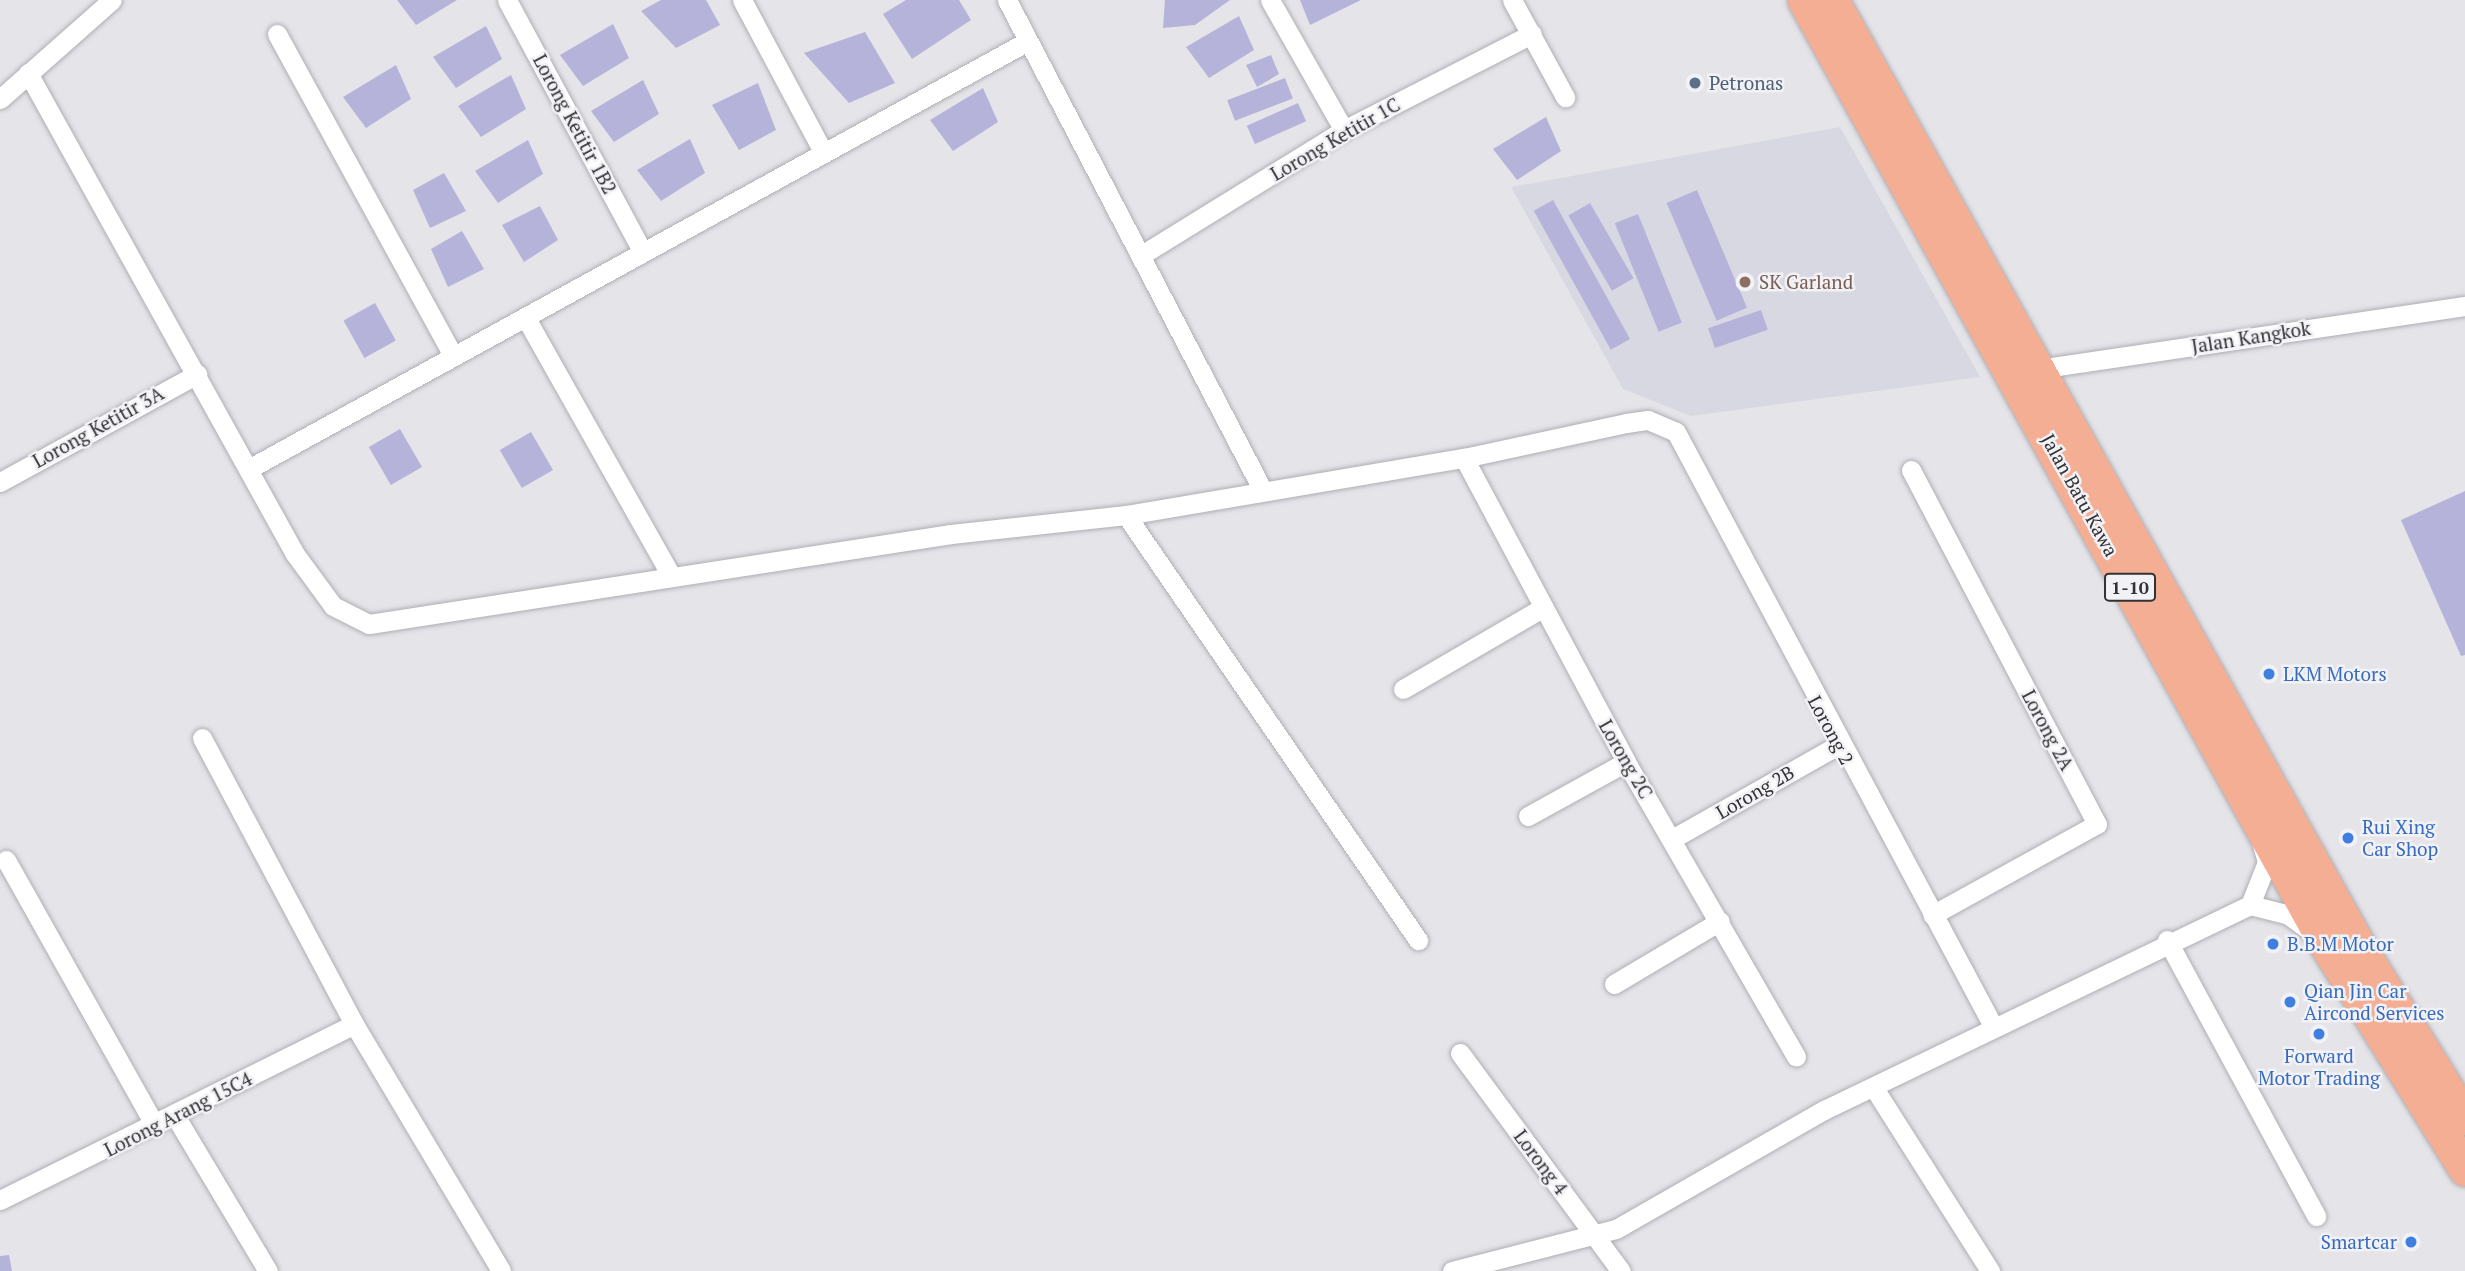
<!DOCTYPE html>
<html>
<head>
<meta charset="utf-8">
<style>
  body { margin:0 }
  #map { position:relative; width:2465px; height:1271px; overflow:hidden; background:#e4e4e9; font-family:"PT Serif",serif }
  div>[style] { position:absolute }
  .built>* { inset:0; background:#d8d8e3 }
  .building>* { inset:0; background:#b6b3da; transform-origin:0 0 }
  .roads { filter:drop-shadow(0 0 2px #afaeb3) drop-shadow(0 0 2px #afaeb3) }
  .minor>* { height:19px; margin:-9.5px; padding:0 9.5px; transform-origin:9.5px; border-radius:9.5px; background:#fff }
  .trunk>* { height:33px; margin:-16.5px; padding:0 16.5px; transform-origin:16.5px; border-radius:16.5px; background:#f4ae94 }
  .dots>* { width:19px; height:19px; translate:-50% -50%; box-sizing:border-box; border:4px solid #f2f1f6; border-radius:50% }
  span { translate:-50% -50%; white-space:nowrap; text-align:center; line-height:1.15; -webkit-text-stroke:5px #f2f1f6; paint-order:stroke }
  .shield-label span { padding:2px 5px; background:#f2f1f6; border:2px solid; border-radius:5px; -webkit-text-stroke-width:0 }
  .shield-label { font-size:18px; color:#323234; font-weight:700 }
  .service-label { font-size:19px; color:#4e5e75 }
  .left { translate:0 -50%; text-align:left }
  .street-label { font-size:19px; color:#323234 }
  .education-label { font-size:19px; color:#785e54 }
  .shop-label { font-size:19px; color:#366cbe }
  .right { translate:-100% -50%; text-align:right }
</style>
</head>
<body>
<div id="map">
  <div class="built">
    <i style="clip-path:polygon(1840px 127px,1980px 377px,1691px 416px,1623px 389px,1511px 187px)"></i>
  </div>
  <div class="building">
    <i style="clip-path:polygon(397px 0,457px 0,416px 25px)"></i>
    <i style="clip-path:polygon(661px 0,706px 0,720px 25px,676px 48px,641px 11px)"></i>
    <i style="clip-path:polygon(906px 0,959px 0,971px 20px,912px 59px,883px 14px)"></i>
    <i style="clip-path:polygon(1165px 0,1230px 0,1195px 25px,1163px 28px)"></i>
    <i style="clip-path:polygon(1300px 0,1361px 0,1310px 25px)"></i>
    <i style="clip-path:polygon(1239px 16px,1254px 50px,1209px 78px,1186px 47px)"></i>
    <i style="clip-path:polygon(613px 24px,629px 58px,583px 86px,560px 55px)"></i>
    <i style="clip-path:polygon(486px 26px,502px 59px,456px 88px,433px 57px)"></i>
    <i style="clip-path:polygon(865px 32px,895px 83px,849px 103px,804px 53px)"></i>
    <i style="clip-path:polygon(1271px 55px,1279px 74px,1257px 87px,1246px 65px)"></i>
    <i style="clip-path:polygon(396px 65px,411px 99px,366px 128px,343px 97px)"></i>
    <i style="clip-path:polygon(511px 75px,526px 109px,481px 137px,458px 106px)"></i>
    <i style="left:1285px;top:78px;width:22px;height:62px;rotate:69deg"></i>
    <i style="clip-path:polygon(643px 80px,659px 114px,614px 142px,591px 111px)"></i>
    <i style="clip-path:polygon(758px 83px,776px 130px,739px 150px,712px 105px)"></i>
    <i style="clip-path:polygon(983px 88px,998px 122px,953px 151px,930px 120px)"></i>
    <i style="left:1298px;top:103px;width:20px;height:56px;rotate:66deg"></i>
    <i style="clip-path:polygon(1546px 117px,1561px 151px,1517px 180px,1493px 149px)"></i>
    <i style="clip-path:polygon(690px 139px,705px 173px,661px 201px,637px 170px)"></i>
    <i style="clip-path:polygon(528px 140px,543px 174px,498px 203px,475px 171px)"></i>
    <i style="clip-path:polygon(444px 173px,466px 211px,430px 228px,413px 190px)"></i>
    <i style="left:1697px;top:190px;width:128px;height:33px;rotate:67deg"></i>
    <i style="left:1553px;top:200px;width:159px;height:22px;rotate:61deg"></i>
    <i style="left:1590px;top:203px;width:87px;height:25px;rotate:60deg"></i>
    <i style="clip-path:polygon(540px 206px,558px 240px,524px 262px,502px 225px)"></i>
    <i style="left:1638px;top:214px;width:117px;height:25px;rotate:68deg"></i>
    <i style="clip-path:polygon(462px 231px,484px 269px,448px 287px,431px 249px)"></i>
    <i style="left:375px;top:303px;width:43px;height:36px;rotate:61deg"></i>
    <i style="left:1761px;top:310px;width:21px;height:56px;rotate:71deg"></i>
    <i style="left:400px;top:429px;width:44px;height:36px;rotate:60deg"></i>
    <i style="left:531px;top:432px;width:44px;height:36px;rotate:60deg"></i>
    <i style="clip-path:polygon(2465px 491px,2465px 655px,2461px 656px,2401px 520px)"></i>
    <i style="clip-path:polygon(9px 1255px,12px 1271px,0 1271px,0 1256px)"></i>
  </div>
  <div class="roads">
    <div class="minor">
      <i style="left:507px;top:0;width:283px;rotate:61.7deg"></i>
      <i style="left:742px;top:0;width:172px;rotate:61.9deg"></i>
      <i style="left:1007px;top:0;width:551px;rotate:62.46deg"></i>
      <i style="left:1270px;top:0;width:150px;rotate:60.4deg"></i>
      <i style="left:1512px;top:0;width:111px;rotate:61.3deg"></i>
      <i style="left:277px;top:34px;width:364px;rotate:61.3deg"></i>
      <i style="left:28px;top:73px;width:550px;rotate:60.97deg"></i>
      <i style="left:295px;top:554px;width:64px;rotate:53.8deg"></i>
      <i style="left:333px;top:606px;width:40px;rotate:26.6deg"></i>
      <i style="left:369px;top:624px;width:589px;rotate:-8.79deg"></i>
      <i style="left:951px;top:534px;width:176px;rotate:-6.2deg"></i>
      <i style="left:1126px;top:515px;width:343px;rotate:-9.6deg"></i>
      <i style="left:1464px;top:458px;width:166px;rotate:-12.2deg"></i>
      <i style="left:1626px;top:423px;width:22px;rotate:-8deg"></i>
      <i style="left:1648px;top:420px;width:30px;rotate:23deg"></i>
      <i style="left:1676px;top:432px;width:671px;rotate:61.91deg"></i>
      <i style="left:0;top:99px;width:149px;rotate:-41.5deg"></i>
      <i style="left:1143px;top:254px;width:236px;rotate:-31.7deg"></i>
      <i style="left:1344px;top:130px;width:211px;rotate:-27.1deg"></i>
      <i style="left:527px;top:320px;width:294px;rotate:60.6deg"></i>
      <i style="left:2038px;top:369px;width:432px;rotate:-8.4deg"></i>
      <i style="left:1464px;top:458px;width:344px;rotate:61.9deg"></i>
      <i style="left:1626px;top:762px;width:340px;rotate:60deg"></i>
      <i style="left:252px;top:467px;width:885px;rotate:-28.77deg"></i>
      <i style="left:1911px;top:470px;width:400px;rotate:62.3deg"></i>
      <i style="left:2097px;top:824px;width:188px;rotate:151.1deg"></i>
      <i style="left:0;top:482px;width:225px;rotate:-28.7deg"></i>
      <i style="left:1126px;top:515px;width:516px;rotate:55.51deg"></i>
      <i style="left:1403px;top:689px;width:161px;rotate:-30.2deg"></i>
      <i style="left:202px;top:738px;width:324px;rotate:62deg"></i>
      <i style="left:354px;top:1024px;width:287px;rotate:59.2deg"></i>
      <i style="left:1528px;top:816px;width:112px;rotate:-28.9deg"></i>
      <i style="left:1672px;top:839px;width:191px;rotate:-29.5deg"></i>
      <i style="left:6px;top:860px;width:305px;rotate:60.7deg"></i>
      <i style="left:2250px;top:905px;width:46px;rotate:-68.4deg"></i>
      <i style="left:2267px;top:862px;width:19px;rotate:-106deg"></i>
      <i style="left:2167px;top:940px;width:314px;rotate:61.6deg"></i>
      <i style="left:1614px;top:984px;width:123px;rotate:-30.7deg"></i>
      <i style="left:1460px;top:1053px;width:271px;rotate:53.6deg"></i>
      <i style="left:1874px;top:1088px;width:217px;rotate:57.6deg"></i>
      <i style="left:174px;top:1114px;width:183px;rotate:59.1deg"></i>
      <i style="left:0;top:1200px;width:395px;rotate:-26.4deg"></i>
      <i style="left:1452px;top:1271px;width:169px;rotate:-14.4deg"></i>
      <i style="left:1616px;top:1229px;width:240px;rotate:-29.8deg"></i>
      <i style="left:1824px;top:1110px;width:473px;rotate:-25.7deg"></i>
      <i style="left:2250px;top:905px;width:38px;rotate:14deg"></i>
      <i style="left:2287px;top:914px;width:31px;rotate:36deg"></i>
    </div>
    <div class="trunk">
      <i style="left:1804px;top:0;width:1080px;rotate:61.08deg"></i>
      <i style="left:2326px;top:945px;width:264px;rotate:58.2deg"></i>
      <i style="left:1832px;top:0;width:1091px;rotate:60.87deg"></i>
      <i style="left:2363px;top:953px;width:194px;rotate:58.3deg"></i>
    </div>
  </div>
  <div class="dots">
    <i style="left:1695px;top:83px;background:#5c6f8a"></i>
    <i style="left:1745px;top:282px;background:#8d6e63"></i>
    <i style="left:2269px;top:674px;background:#3f7fe0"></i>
    <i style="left:2348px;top:838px;background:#3f7fe0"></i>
    <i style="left:2273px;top:944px;background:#3f7fe0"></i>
    <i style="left:2290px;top:1002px;background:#3f7fe0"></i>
    <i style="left:2319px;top:1034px;background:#3f7fe0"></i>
    <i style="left:2411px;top:1242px;background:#3f7fe0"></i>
  </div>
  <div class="shield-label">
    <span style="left:2130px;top:587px">1-10</span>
  </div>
  <div class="service-label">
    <span class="left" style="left:1709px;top:83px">Petronas</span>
  </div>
  <div class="street-label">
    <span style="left:575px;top:124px;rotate:62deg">Lorong Ketitir 1B2</span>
    <span style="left:1335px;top:139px;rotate:-30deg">Lorong Ketitir 1C</span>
    <span style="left:2251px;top:337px;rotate:-9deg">Jalan Kangkok</span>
    <span style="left:98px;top:427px;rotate:-29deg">Lorong Ketitir 3A</span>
    <span style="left:2080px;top:495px;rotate:61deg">Jalan Batu Kawa</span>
    <span style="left:1831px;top:730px;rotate:62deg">Lorong 2</span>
    <span style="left:2048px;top:730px;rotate:62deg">Lorong 2A</span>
    <span style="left:1626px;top:759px;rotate:60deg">Lorong 2C</span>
    <span style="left:1755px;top:792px;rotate:-30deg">Lorong 2B</span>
    <span style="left:178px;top:1114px;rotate:-27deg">Lorong Arang 15C4</span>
    <span style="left:1541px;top:1162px;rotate:53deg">Lorong 4</span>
  </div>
  <div class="education-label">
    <span class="left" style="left:1759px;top:282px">SK Garland</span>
  </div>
  <div class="shop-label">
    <span class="left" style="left:2283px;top:674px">LKM Motors</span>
    <span class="left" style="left:2362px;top:838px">Rui Xing<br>Car Shop</span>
    <span class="left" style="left:2287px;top:944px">B.B.M Motor</span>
    <span class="left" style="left:2304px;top:1002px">Qian Jin Car<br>Aircond Services</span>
    <span style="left:2319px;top:1067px">Forward<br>Motor Trading</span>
    <span class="right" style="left:2397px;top:1242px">Smartcar</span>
  </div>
</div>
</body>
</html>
